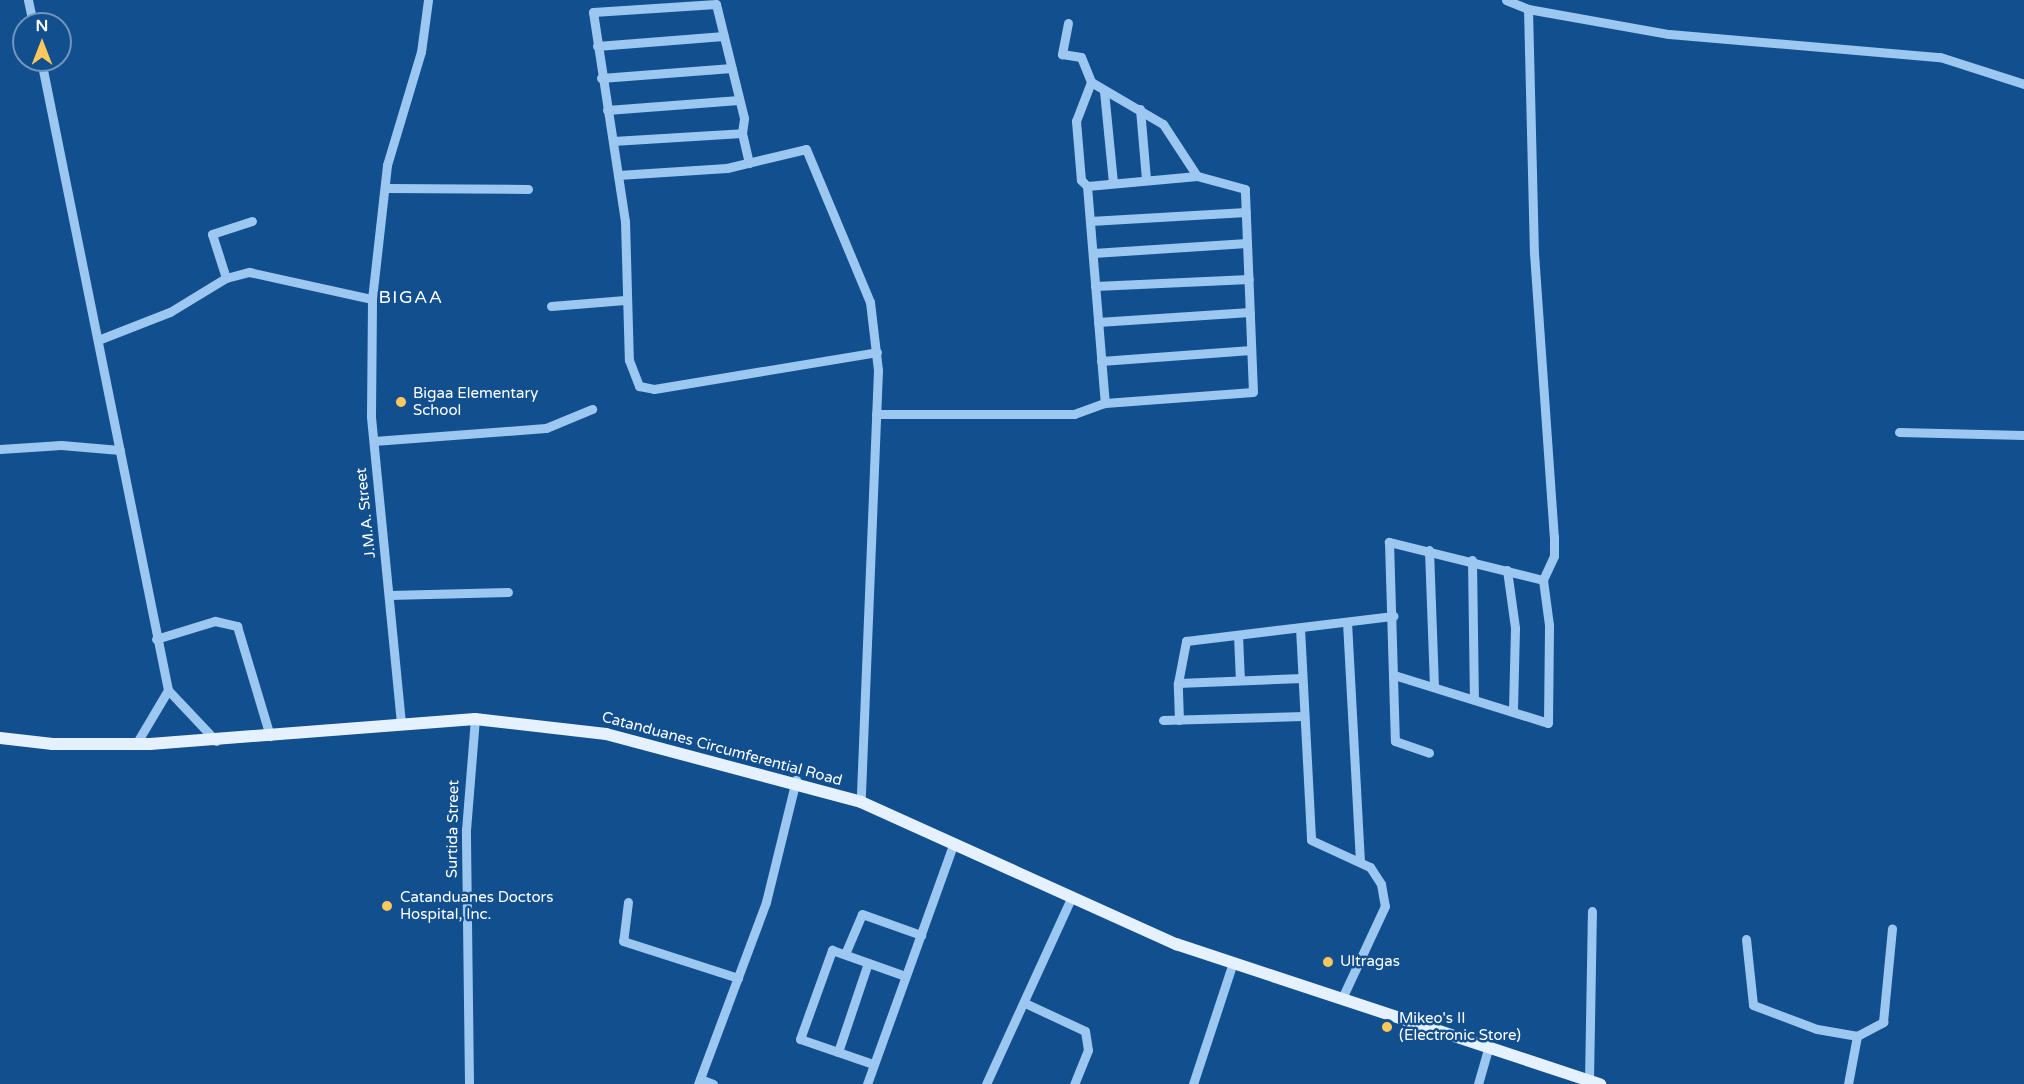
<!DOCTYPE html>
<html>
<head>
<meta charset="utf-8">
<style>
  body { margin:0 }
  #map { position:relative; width:2024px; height:1084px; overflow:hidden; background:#124f8e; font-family:"Varela Round",sans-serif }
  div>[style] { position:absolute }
  .minor>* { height:9px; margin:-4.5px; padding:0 4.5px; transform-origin:4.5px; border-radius:4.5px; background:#9cc7f1 }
  .major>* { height:12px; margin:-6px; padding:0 6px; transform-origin:6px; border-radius:6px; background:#e6f1ff }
  .dots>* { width:16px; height:16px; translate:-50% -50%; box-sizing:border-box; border:3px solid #124f8e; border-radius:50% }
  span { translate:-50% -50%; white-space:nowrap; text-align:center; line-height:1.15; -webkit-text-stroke:5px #124f8e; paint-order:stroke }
  .poi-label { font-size:15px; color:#fff }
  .left { translate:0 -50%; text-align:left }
  .street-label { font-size:15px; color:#fff }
  .quarter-label { font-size:18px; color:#fff; letter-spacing:1.5px }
  .north { position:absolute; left:12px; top:12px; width:60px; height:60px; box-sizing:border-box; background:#124f8e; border:2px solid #7195bb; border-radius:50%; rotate:0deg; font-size:16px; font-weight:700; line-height:24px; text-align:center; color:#fff }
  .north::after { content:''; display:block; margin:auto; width:21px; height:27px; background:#ffc85c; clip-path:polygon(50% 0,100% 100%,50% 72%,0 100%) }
</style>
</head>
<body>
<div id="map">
  <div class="minor">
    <i style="left:28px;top:0;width:25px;rotate:78deg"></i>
    <i style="left:1506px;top:0;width:24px;rotate:22deg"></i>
    <i style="left:1528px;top:9px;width:143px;rotate:10.1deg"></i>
    <i style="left:1669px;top:34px;width:272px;rotate:4.9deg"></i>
    <i style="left:1940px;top:57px;width:88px;rotate:17.8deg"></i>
    <i style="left:1528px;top:9px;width:244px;rotate:88.6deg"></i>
    <i style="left:1534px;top:253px;width:285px;rotate:86deg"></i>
    <i style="left:1554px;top:537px;width:19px;rotate:90deg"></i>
    <i style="left:1554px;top:556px;width:26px;rotate:115deg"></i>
    <i style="left:1068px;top:23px;width:32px;rotate:101deg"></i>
    <i style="left:1062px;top:54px;width:19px;rotate:9deg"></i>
    <i style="left:1081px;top:57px;width:27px;rotate:68deg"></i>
    <i style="left:1091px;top:82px;width:83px;rotate:30.3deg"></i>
    <i style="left:1163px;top:124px;width:62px;rotate:56.8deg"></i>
    <i style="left:597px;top:46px;width:127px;rotate:-4.5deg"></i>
    <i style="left:41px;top:60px;width:643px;rotate:78.6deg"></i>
    <i style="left:168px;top:690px;width:70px;rotate:46.7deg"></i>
    <i style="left:601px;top:78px;width:131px;rotate:-4.4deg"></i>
    <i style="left:1091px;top:82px;width:42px;rotate:111deg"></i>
    <i style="left:1076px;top:121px;width:59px;rotate:85.2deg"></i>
    <i style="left:1081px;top:180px;width:8px;rotate:45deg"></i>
    <i style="left:1087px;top:186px;width:218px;rotate:85.3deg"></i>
    <i style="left:1104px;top:91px;width:92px;rotate:84.4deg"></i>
    <i style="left:1140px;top:109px;width:70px;rotate:85.1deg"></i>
    <i style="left:607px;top:110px;width:132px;rotate:-4.3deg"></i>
    <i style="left:742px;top:133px;width:31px;rotate:77deg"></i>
    <i style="left:613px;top:141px;width:129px;rotate:-3.5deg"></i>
    <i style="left:742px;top:133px;width:15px;rotate:-82deg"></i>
    <i style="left:744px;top:118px;width:117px;rotate:-103.8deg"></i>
    <i style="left:716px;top:4px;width:123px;rotate:176.3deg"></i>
    <i style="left:593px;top:12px;width:211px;rotate:81.3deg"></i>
    <i style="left:625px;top:221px;width:139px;rotate:88.4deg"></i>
    <i style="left:629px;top:360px;width:28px;rotate:69deg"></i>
    <i style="left:639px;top:386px;width:15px;rotate:11deg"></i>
    <i style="left:654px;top:389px;width:226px;rotate:-9.4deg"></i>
    <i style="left:618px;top:175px;width:109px;rotate:-3.7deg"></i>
    <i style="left:727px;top:168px;width:81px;rotate:-13.5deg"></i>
    <i style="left:806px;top:149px;width:166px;rotate:67.3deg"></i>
    <i style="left:870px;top:302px;width:68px;rotate:83.3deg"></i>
    <i style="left:878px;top:370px;width:432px;rotate:92.3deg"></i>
    <i style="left:386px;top:188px;width:142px;rotate:0.4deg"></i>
    <i style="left:1090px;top:221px;width:156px;rotate:-3.3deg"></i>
    <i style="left:1093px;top:253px;width:154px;rotate:-3.7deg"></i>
    <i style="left:226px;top:278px;width:46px;rotate:-107.7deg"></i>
    <i style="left:212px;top:234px;width:42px;rotate:-18deg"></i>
    <i style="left:1095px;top:286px;width:154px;rotate:-2.6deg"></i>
    <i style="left:551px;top:306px;width:74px;rotate:-4.6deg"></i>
    <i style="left:1098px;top:322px;width:152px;rotate:-3.8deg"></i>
    <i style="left:98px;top:340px;width:77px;rotate:-21.3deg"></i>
    <i style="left:170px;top:312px;width:66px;rotate:-31.3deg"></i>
    <i style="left:226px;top:278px;width:24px;rotate:-15deg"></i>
    <i style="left:249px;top:272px;width:126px;rotate:12.4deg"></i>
    <i style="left:1101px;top:361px;width:150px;rotate:-4.2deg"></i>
    <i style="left:876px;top:414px;width:198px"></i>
    <i style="left:1074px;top:414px;width:33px;rotate:-20deg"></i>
    <i style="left:1105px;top:403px;width:148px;rotate:-4.3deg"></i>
    <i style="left:1253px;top:392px;width:203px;rotate:-92.3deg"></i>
    <i style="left:1245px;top:189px;width:50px;rotate:-164.8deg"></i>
    <i style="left:1197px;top:176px;width:110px;rotate:174.8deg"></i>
    <i style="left:1899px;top:432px;width:125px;rotate:1.4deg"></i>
    <i style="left:374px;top:441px;width:172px;rotate:-4.3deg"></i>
    <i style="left:546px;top:428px;width:50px;rotate:-22.4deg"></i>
    <i style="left:0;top:449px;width:61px;rotate:-3.8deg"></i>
    <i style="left:61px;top:445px;width:59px;rotate:4.8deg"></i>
    <i style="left:1429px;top:550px;width:137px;rotate:87.9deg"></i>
    <i style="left:1472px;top:560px;width:139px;rotate:89.2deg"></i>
    <i style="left:1507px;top:570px;width:59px;rotate:82.1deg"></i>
    <i style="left:1515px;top:628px;width:84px;rotate:91.4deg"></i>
    <i style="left:389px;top:595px;width:119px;rotate:-1.4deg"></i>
    <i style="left:1347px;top:622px;width:238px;rotate:86.9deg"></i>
    <i style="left:1300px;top:628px;width:212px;rotate:87deg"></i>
    <i style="left:1311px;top:840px;width:65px;rotate:24.6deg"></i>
    <i style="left:1370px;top:867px;width:20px;rotate:57deg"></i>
    <i style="left:1381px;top:884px;width:22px;rotate:80deg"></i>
    <i style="left:1385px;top:906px;width:99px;rotate:115deg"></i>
    <i style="left:1238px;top:635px;width:45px;rotate:87.5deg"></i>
    <i style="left:156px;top:639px;width:62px;rotate:-17deg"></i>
    <i style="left:215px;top:621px;width:23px;rotate:13deg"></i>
    <i style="left:237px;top:626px;width:115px;rotate:73.3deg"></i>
    <i style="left:1394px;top:675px;width:161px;rotate:17.3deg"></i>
    <i style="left:1548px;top:723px;width:98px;rotate:-89.4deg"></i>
    <i style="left:1549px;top:625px;width:45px;rotate:-97.6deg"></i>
    <i style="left:1543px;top:580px;width:159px;rotate:-166.1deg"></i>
    <i style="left:1389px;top:542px;width:199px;rotate:88.3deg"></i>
    <i style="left:1395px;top:741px;width:36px;rotate:19deg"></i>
    <i style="left:1178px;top:683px;width:124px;rotate:-2.3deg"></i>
    <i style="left:1163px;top:720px;width:141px;rotate:-1.6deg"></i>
    <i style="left:1179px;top:720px;width:37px;rotate:-92deg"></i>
    <i style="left:1178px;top:683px;width:43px;rotate:-79.2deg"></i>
    <i style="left:1186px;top:641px;width:209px;rotate:-6.9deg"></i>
    <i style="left:401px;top:723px;width:308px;rotate:-95.6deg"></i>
    <i style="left:371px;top:416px;width:117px;rotate:-89.5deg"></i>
    <i style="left:372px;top:299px;width:135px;rotate:-83.6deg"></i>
    <i style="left:387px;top:165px;width:118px;rotate:-73.3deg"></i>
    <i style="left:421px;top:52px;width:52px;rotate:-82.3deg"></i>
    <i style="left:136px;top:744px;width:63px;rotate:-59.3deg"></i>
    <i style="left:628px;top:902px;width:39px;rotate:97deg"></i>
    <i style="left:623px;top:941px;width:121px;rotate:17.8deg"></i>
    <i style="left:1746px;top:939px;width:66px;rotate:83.9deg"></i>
    <i style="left:1753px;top:1005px;width:68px;rotate:20.6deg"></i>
    <i style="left:1817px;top:1029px;width:41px;rotate:9.9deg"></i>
    <i style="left:1857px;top:1036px;width:30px;rotate:-28deg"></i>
    <i style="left:1883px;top:1022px;width:94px;rotate:-84.5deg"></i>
    <i style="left:845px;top:954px;width:43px;rotate:-67deg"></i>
    <i style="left:862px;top:914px;width:63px;rotate:19.6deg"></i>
    <i style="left:1025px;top:1003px;width:66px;rotate:25deg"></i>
    <i style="left:1085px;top:1031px;width:19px;rotate:81deg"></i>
    <i style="left:1088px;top:1050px;width:37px;rotate:112deg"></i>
    <i style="left:838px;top:1052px;width:94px;rotate:-71.4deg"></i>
    <i style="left:873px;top:1064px;width:77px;rotate:-161.1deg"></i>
    <i style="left:800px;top:1039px;width:95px;rotate:-70.2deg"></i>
    <i style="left:832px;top:950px;width:77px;rotate:19.6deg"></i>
    <i style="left:700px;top:1079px;width:14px;rotate:21deg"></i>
    <i style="left:1589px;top:1080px;width:169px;rotate:-89deg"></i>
    <i style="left:469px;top:1084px;width:254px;rotate:-90.7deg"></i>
    <i style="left:466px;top:830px;width:111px;rotate:-85.4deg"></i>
    <i style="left:698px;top:1084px;width:194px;rotate:-69.5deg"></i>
    <i style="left:766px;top:902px;width:126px;rotate:-76.2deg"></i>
    <i style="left:867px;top:1084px;width:256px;rotate:-70.2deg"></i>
    <i style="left:986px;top:1084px;width:205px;rotate:-65.4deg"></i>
    <i style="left:1193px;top:1084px;width:128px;rotate:-71.8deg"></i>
    <i style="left:1478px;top:1084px;width:40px;rotate:-74deg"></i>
    <i style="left:1848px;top:1084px;width:49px;rotate:-79.4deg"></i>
  </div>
  <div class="major">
    <i style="left:0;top:738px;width:53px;rotate:6.5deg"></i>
    <i style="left:53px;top:744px;width:97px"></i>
    <i style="left:150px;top:744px;width:326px;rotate:-4.4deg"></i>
    <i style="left:475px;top:719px;width:132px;rotate:6.5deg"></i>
    <i style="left:606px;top:734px;width:264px;rotate:14.9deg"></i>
    <i style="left:861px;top:802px;width:346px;rotate:24.3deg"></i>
    <i style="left:1176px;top:944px;width:447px;rotate:18.3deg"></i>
  </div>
  <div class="dots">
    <i style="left:401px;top:402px;background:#ffc85c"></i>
    <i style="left:387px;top:906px;background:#ffc85c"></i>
    <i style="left:1328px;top:962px;background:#ffc85c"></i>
    <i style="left:1387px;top:1027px;background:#ffc85c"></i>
  </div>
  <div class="poi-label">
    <span class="left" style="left:413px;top:402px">Bigaa Elementary<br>School</span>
    <span class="left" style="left:400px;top:906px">Catanduanes Doctors<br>Hospital, Inc.</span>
    <span class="left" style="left:1340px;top:962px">Ultragas</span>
    <span class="left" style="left:1399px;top:1027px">Mikeo's II<br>(Electronic Store)</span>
  </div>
  <div class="street-label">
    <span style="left:366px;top:513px;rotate:-96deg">J.M.A. Street</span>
    <span style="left:722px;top:749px;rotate:15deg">Catanduanes Circumferential Road</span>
    <span style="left:453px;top:829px;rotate:-89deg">Surtida Street</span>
  </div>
  <div class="quarter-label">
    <span style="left:411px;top:297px">BIGAA</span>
  </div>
  <div class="north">N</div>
</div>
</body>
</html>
